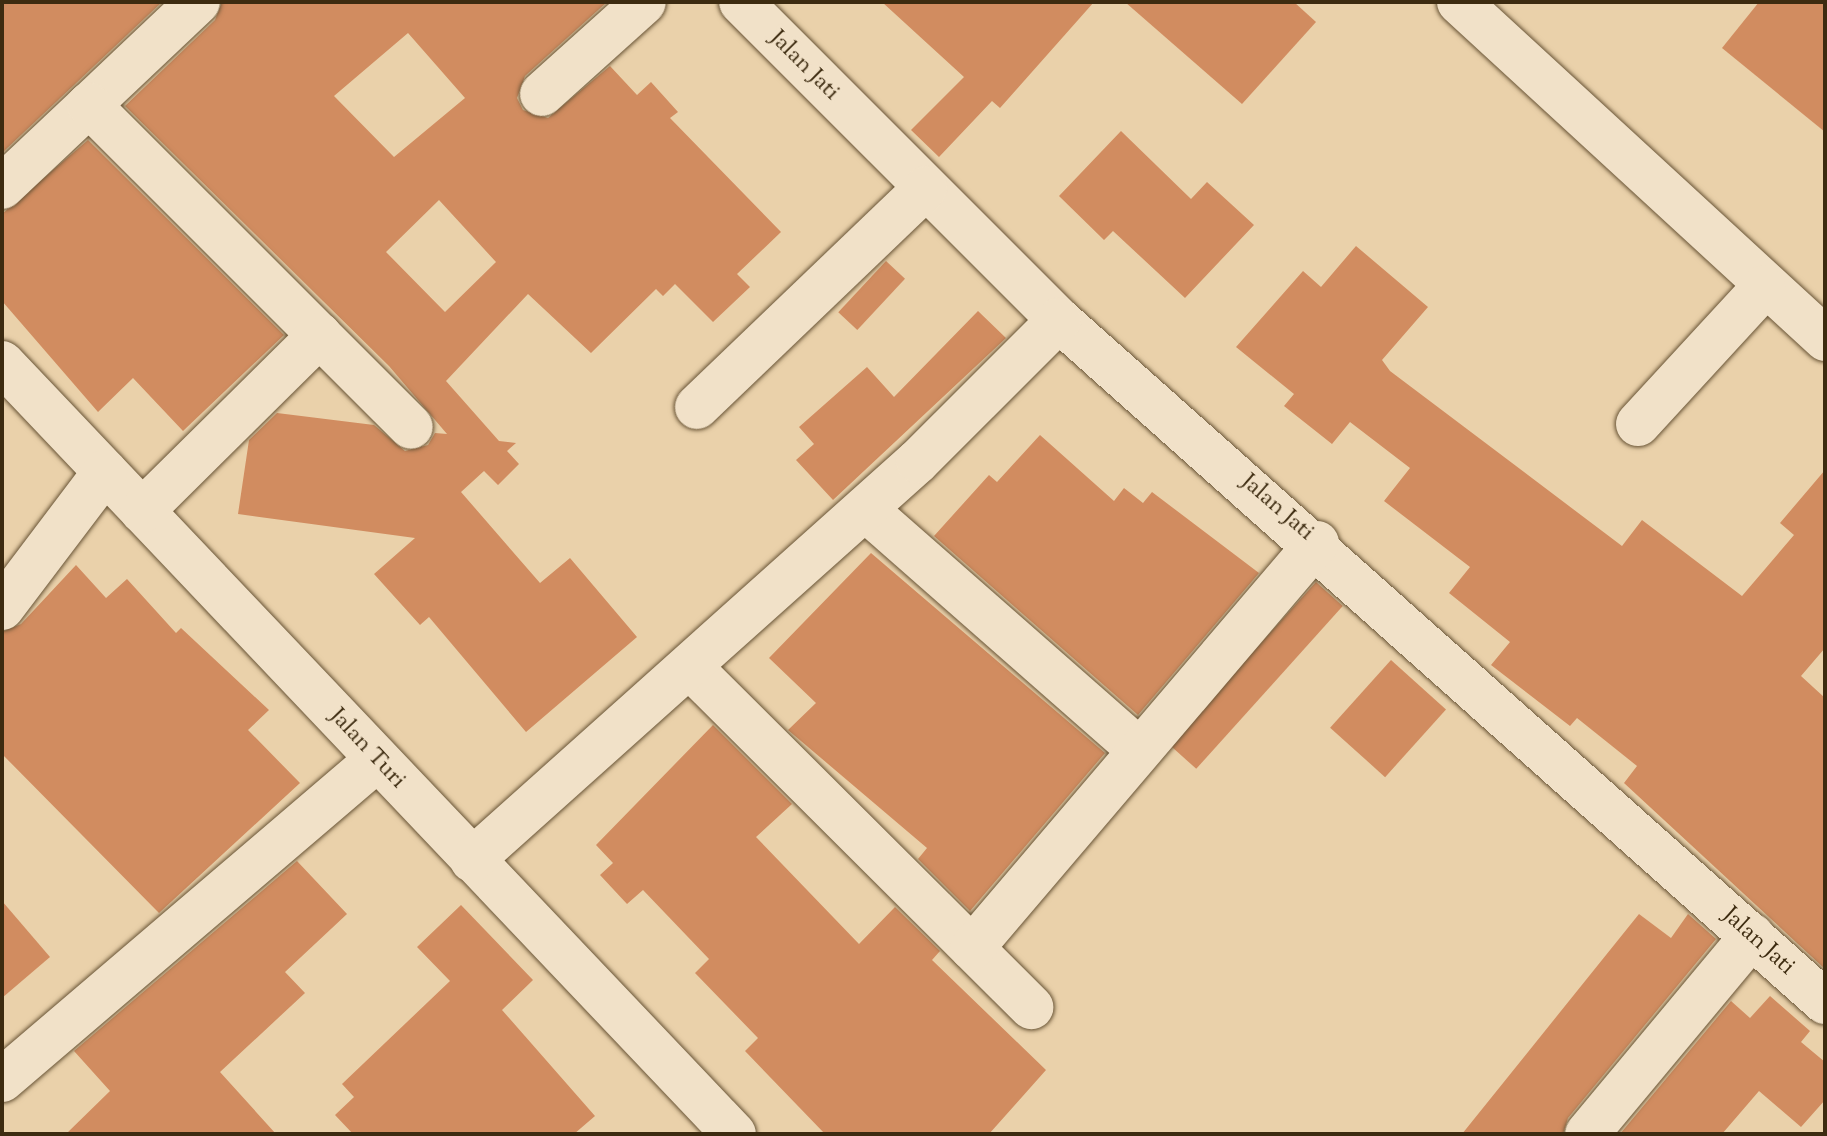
<!DOCTYPE html>
<html>
<head>
<meta charset="utf-8">
<style>
  body { margin:0 }
  #map { position:relative; width:1827px; height:1136px; overflow:hidden; background:#ead1aa; font-family:"Sorts Mill Goudy",serif }
  div>[style] { position:absolute }
  .building>* { inset:0; background:#d18c60; transform-origin:0 0 }
  .roads { filter:drop-shadow(0 0 2px #685436) drop-shadow(0 0 2px #685436) }
  .minor>* { height:44px; margin:-22px; padding:0 22px; transform-origin:22px; border-radius:22px; background:#f1e1c8 }
  span { translate:-50% -50%; white-space:nowrap; text-align:center; line-height:1.15; -webkit-text-stroke:6px #f1e1c8; paint-order:stroke }
  .street-label { font-size:24px; color:#3d2b10 }
  .frame { position:absolute; inset:0; border:4px solid #3d2b10; pointer-events:none }
</style>
</head>
<body>
<div id="map">
  <div class="building">
    <i style="clip-path:polygon(2px 2px,162px 2px,2px 153px)"></i>
    <i style="clip-path:polygon(evenodd,222px 2px,607px 2px,525px 76px,517px 98px,523px 110px,548px 118px,610px 66px,637px 95px,651px 82px,678px 112px,670px 118px,781px 232px,737px 274px,750px 287px,713px 322px,675px 284px,663px 296px,656px 289px,591px 353px,528px 294px,446px 381px,499px 441px,516px 443px,507px 451px,519px 464px,498px 485px,484px 471px,461px 492px,540px 583px,570px 558px,637px 637px,526px 732px,429px 617px,420px 625px,374px 574px,415px 538px,238px 514px,249px 440px,277px 413px,374px 425px,405px 451px,428px 445px,435px 433px,447px 434px,389px 366px,125px 106px,215px 20px,222px 2px,408px 33px,465px 98px,394px 157px,334px 96px,408px 33px,222px 2px,439px 200px,496px 262px,445px 312px,386px 252px,439px 200px)"></i>
    <i style="clip-path:polygon(882px 2px,1094px 2px,1000px 108px,992px 101px,939px 157px,911px 130px,964px 77px)"></i>
    <i style="clip-path:polygon(1125px 2px,1294px 2px,1316px 22px,1242px 104px)"></i>
    <i style="clip-path:polygon(1759px 2px,1825px 2px,1825px 132px,1722px 48px)"></i>
    <i style="clip-path:polygon(1121px 131px,1191px 199px,1207px 182px,1254px 225px,1185px 298px,1113px 231px,1104px 240px,1059px 196px)"></i>
    <i style="clip-path:polygon(88px 140px,284px 335px,183px 431px,133px 378px,98px 412px,2px 301px,2px 214px)"></i>
    <i style="clip-path:polygon(1356px 246px,1428px 307px,1382px 360px,1390px 371px,1622px 546px,1642px 520px,1742px 596px,1794px 535px,1780px 523px,1825px 470px,1825px 648px,1801px 676px,1825px 698px,1825px 969px,1624px 783px,1637px 766px,1577px 718px,1570px 726px,1491px 665px,1510px 642px,1449px 593px,1470px 567px,1384px 501px,1410px 468px,1350px 422px,1332px 444px,1284px 406px,1294px 394px,1236px 347px,1303px 271px,1321px 287px)"></i>
    <i style="left:886px;top:261px;width:26px;height:70px;rotate:43deg"></i>
    <i style="clip-path:polygon(978px 311px,1006px 338px,833px 500px,796px 460px,814px 444px,799px 427px,867px 367px,894px 397px)"></i>
    <i style="clip-path:polygon(1040px 435px,1114px 501px,1124px 488px,1143px 503px,1152px 492px,1259px 573px,1138px 715px,934px 536px,989px 475px,997px 482px)"></i>
    <i style="clip-path:polygon(871px 553px,1105px 753px,970px 911px,918px 859px,927px 848px,788px 730px,816px 703px,769px 658px)"></i>
    <i style="clip-path:polygon(76px 565px,106px 598px,127px 579px,176px 633px,181px 628px,269px 710px,248px 730px,300px 783px,159px 913px,2px 754px,2px 632px,21px 624px)"></i>
    <i style="left:1316px;top:582px;width:36px;height:219px;rotate:42deg"></i>
    <i style="left:1391px;top:660px;width:74px;height:91px;rotate:42deg"></i>
    <i style="clip-path:polygon(713px 725px,792px 804px,756px 837px,859px 944px,895px 907px,940px 951px,932px 960px,1046px 1070px,989px 1134px,825px 1134px,745px 1051px,758px 1038px,695px 973px,709px 959px,643px 890px,627px 904px,600px 875px,613px 863px,596px 845px)"></i>
    <i style="clip-path:polygon(297px 861px,347px 914px,285px 972px,305px 993px,220px 1072px,276px 1134px,66px 1134px,110px 1091px,74px 1051px)"></i>
    <i style="clip-path:polygon(2px 901px,50px 957px,2px 998px)"></i>
    <i style="clip-path:polygon(461px 905px,533px 980px,502px 1010px,595px 1116px,574px 1134px,353px 1134px,335px 1115px,354px 1097px,342px 1084px,450px 981px,417px 947px)"></i>
    <i style="clip-path:polygon(1639px 914px,1671px 938px,1688px 914px,1716px 939px,1568px 1118px,1563px 1134px,1462px 1134px)"></i>
    <i style="clip-path:polygon(1770px 996px,1810px 1031px,1801px 1042px,1825px 1062px,1825px 1100px,1801px 1127px,1759px 1091px,1722px 1134px,1620px 1134px,1731px 1001px,1750px 1018px)"></i>
  </div>
  <div class="roads">
    <div class="minor">
      <i style="left:741px;top:2px;width:450px;rotate:45deg"></i>
      <i style="left:1059px;top:320px;width:1026px;rotate:41.68deg"></i>
      <i style="left:1459px;top:2px;width:498px;rotate:42.6deg"></i>
      <i style="left:542px;top:94px;width:137px;rotate:-42deg"></i>
      <i style="left:89px;top:105px;width:150px;rotate:-43.4deg"></i>
      <i style="left:2px;top:187px;width:120px;rotate:-43.3deg"></i>
      <i style="left:89px;top:105px;width:455px;rotate:45deg"></i>
      <i style="left:2px;top:363px;width:1063px;rotate:46.49deg"></i>
      <i style="left:697px;top:407px;width:316px;rotate:-43.8deg"></i>
      <i style="left:1638px;top:424px;width:185px;rotate:-47.4deg"></i>
      <i style="left:865px;top:509px;width:362px;rotate:41.3deg"></i>
      <i style="left:142px;top:511px;width:250px;rotate:-44.7deg"></i>
      <i style="left:2px;top:608px;width:171px;rotate:-52.9deg"></i>
      <i style="left:690px;top:667px;width:482px;rotate:44.9deg"></i>
      <i style="left:472px;top:860px;width:598px;rotate:-41.82deg"></i>
      <i style="left:918px;top:461px;width:199px;rotate:-45deg"></i>
      <i style="left:972px;top:948px;width:532px;rotate:-49.57deg"></i>
      <i style="left:2px;top:1080px;width:493px;rotate:-40.5deg"></i>
      <i style="left:1587px;top:1134px;width:258px;rotate:-50.2deg"></i>
    </div>
  </div>
  <div class="street-label">
    <span style="left:804px;top:66px;rotate:45deg">Jalan Jati</span>
    <span style="left:1277px;top:508px;rotate:41deg">Jalan Jati</span>
    <span style="left:367px;top:749px;rotate:47deg">Jalan Turi</span>
    <span style="left:1758px;top:942px;rotate:42deg">Jalan Jati</span>
  </div>
  <div class="frame"></div>
</div>
</body>
</html>
